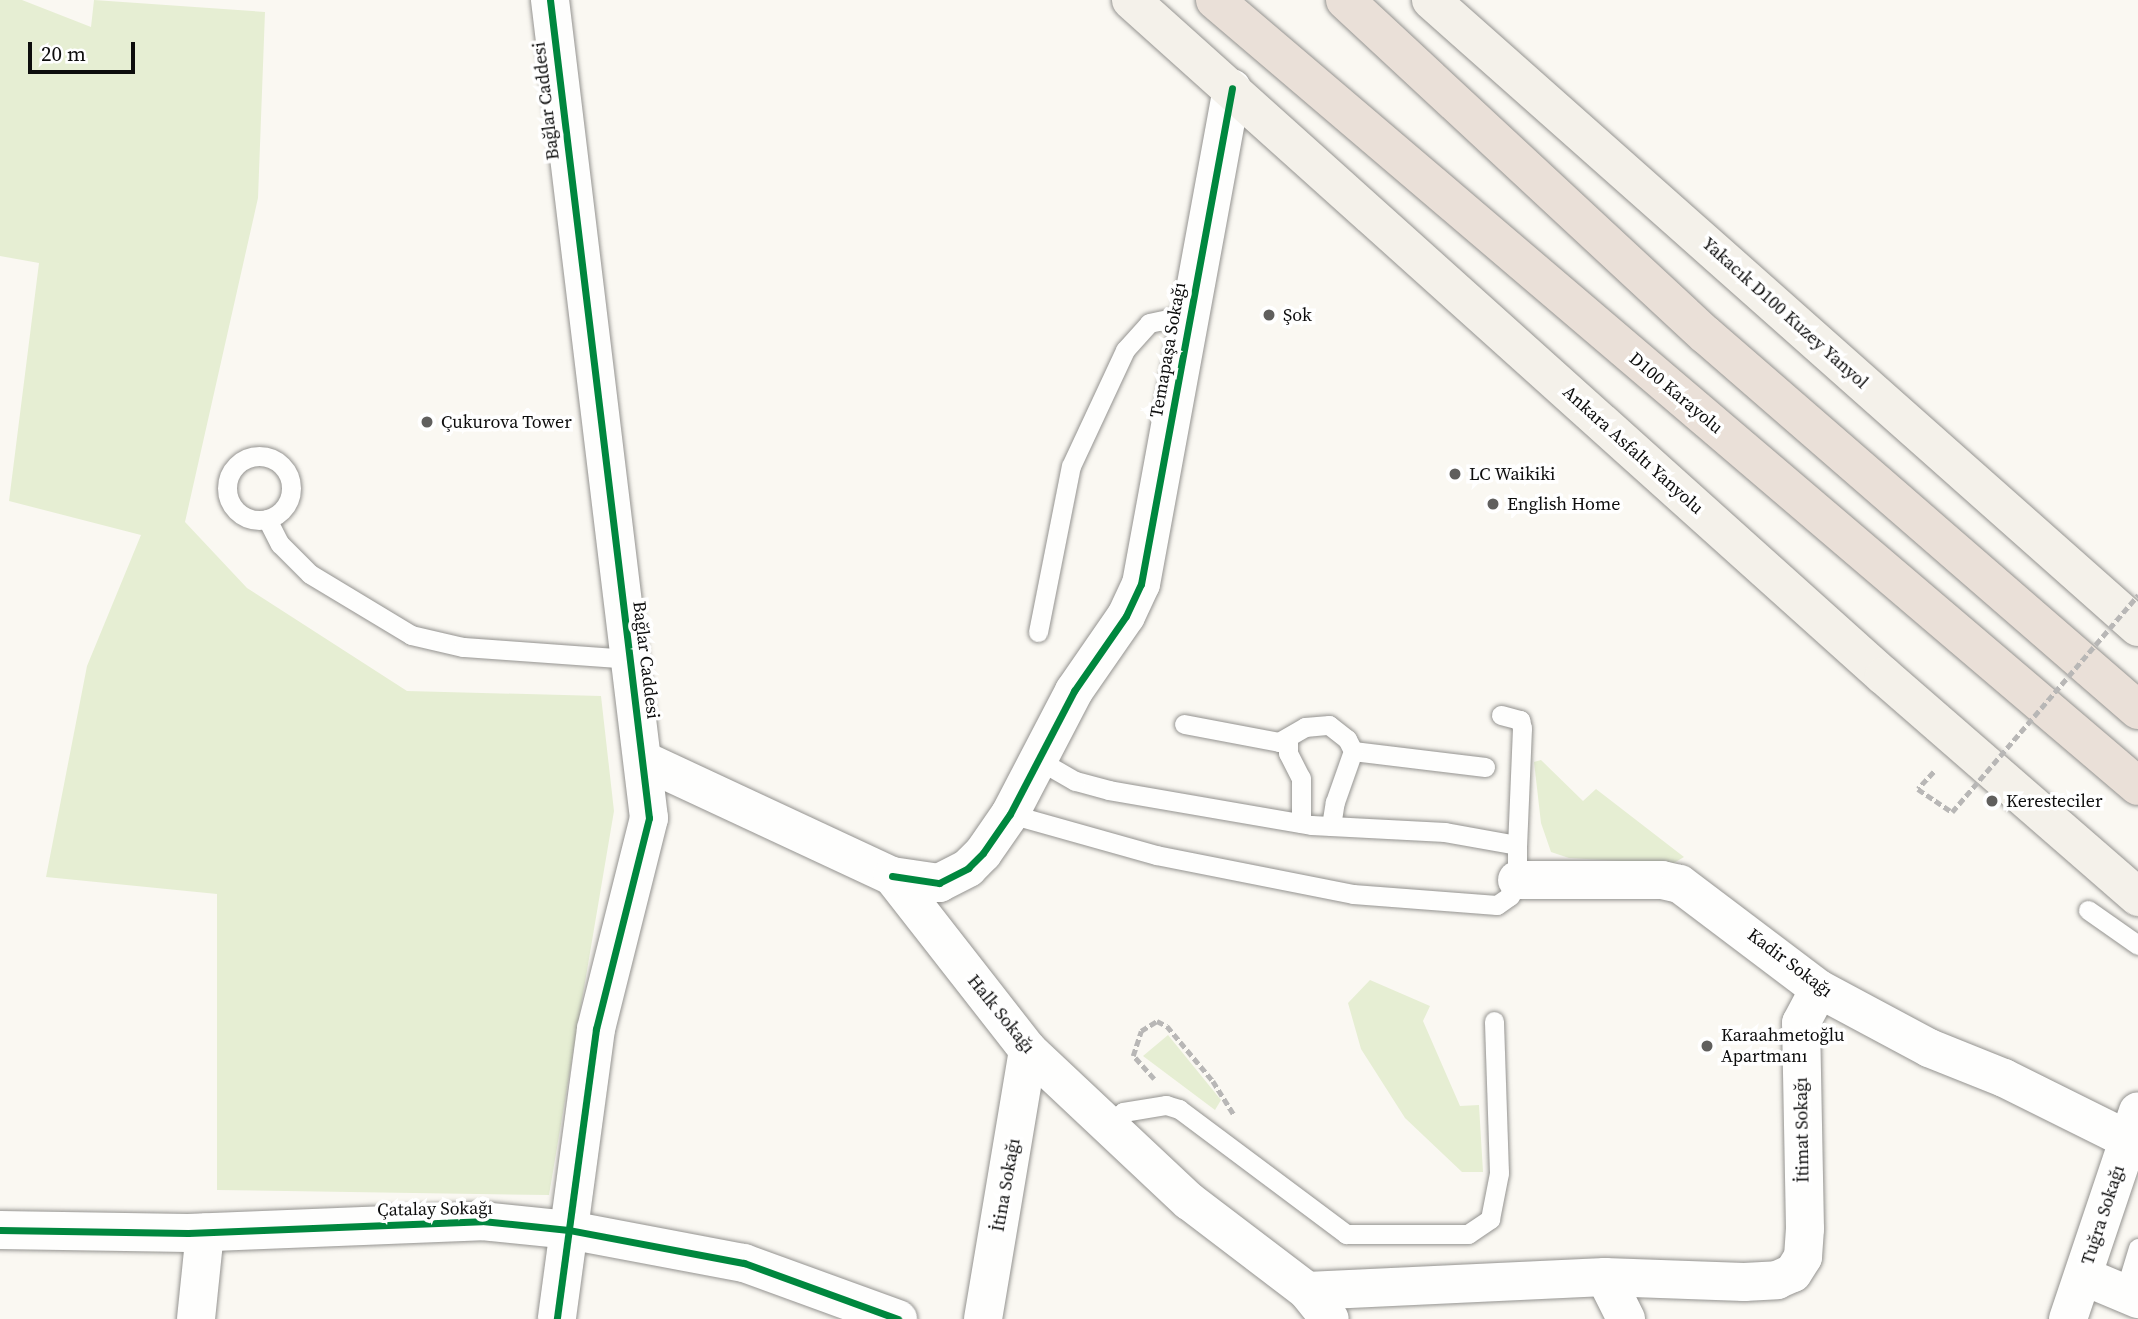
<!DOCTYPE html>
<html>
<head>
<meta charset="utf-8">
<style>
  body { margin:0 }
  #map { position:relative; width:2138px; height:1319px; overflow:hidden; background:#faf8f2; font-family:"Source Serif 4",serif }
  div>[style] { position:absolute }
  .green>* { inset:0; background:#e6eed3 }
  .path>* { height:4.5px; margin-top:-2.25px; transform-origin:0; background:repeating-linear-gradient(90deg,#b8b7b6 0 7px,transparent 0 10.5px) }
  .roads { filter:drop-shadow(0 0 2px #949390) drop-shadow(0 0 2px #949390) }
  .service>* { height:19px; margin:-9.5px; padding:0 9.5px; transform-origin:9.5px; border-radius:9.5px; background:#fefefd }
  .service>.ring { margin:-9.5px; padding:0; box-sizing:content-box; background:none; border:19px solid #fefefd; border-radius:50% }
  .minor>* { height:38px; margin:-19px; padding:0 19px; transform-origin:19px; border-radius:19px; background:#fefefd }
  .tertiary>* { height:38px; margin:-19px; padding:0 19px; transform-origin:19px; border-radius:19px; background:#fefefd }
  .secondary>* { height:38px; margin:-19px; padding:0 19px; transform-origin:19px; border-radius:19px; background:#f4f1ea }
  .trunk>* { height:38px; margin:-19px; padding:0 19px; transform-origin:19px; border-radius:19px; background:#eae0d8 }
  .path-bridge>* { height:4.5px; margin-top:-2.25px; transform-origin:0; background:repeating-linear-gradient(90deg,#b8b7b6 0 7px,transparent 0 10.5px) }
  .cycleway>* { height:7px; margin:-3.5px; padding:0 3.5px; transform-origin:3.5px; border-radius:3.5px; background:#00873e }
  .dots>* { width:19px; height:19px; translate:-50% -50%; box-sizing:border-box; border:4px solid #fff; border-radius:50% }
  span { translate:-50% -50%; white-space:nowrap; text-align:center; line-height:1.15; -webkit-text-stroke:7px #fff; paint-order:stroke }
  .street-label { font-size:18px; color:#0d0d0d }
  .poi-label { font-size:18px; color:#0d0d0d }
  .left { translate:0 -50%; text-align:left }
  .scale { position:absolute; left:28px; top:42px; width:107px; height:32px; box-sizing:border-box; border:4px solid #0d0d0d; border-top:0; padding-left:9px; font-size:21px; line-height:24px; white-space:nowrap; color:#0d0d0d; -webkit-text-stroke:5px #fff; paint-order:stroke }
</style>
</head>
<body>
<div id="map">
  <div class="green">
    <i style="clip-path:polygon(0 0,22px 0,91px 27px,94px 0,265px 12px,258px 198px,185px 522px,247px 588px,407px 691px,601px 696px,614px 811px,549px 1195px,217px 1190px,217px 894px,46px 877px,87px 666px,141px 535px,9px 501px,39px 263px,0 256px)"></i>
    <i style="clip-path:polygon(1541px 760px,1583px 801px,1596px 789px,1684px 857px,1672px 864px,1569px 858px,1551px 852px,1541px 823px,1534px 762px)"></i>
    <i style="clip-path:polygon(1370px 980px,1430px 1006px,1423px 1021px,1460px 1106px,1479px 1105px,1483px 1172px,1462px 1172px,1405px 1118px,1361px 1049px,1348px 1003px)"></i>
    <i style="clip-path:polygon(1168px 1035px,1221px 1100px,1215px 1110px,1143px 1056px)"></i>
  </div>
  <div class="path">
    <i style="left:1934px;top:772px;width:23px;rotate:133deg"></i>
    <i style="left:1918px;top:789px;width:41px;rotate:34.1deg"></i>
    <i style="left:1154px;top:1079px;width:31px;rotate:-132deg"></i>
    <i style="left:1133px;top:1056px;width:26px;rotate:-72deg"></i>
    <i style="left:1141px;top:1031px;width:19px;rotate:-32deg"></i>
    <i style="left:1157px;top:1021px;width:11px;rotate:27deg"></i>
    <i style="left:1167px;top:1026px;width:72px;rotate:50.1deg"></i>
    <i style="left:1213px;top:1081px;width:40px;rotate:58deg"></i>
  </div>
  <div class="roads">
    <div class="service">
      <i class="ring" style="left:227px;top:456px;width:45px;height:45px"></i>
      <i style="left:267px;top:519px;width:28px;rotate:63deg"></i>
      <i style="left:280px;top:544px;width:42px;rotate:45deg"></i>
      <i style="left:310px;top:574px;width:118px;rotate:31.1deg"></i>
      <i style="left:411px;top:635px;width:53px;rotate:13deg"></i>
      <i style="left:463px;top:647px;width:167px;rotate:4.1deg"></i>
      <i style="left:1038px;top:632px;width:169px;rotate:-78.8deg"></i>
      <i style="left:1071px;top:466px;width:128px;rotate:-65deg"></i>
      <i style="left:1125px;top:350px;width:36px;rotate:-48deg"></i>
      <i style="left:1149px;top:323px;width:43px;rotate:-12.1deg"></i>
      <i style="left:1501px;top:715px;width:20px;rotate:15deg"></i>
      <i style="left:1520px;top:720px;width:8px;rotate:76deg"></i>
      <i style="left:1522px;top:728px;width:117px;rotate:92.4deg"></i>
      <i style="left:1184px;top:724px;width:97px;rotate:10.7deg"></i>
      <i style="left:1279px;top:742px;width:30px;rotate:-30deg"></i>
      <i style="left:1305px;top:727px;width:24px;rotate:-5deg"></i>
      <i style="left:1329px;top:725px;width:23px;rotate:38deg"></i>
      <i style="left:1347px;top:739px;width:13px;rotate:63deg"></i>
      <i style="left:1353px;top:751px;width:133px;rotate:6.9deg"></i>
      <i style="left:1288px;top:740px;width:13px;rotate:90deg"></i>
      <i style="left:1288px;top:753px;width:28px;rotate:63deg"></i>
      <i style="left:1301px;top:778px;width:45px;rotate:90deg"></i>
      <i style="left:1010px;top:814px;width:152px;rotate:15.7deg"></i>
      <i style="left:1156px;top:855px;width:201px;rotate:11.2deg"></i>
      <i style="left:1353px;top:894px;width:144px;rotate:4.4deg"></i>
      <i style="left:1497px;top:905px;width:16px;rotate:-35deg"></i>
      <i style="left:1510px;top:896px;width:17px;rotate:-66deg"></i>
      <i style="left:1517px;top:880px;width:35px;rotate:-90deg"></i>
      <i style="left:1517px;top:845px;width:73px;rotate:-169.8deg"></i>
      <i style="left:1445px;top:832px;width:134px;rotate:-177deg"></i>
      <i style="left:1311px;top:825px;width:205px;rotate:-170.2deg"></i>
      <i style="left:1109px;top:790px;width:35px;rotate:-165deg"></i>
      <i style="left:1075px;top:781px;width:39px;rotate:-150deg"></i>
      <i style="left:1331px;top:826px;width:24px;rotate:-81deg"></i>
      <i style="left:1335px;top:802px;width:54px;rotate:-70.6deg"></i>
      <i style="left:2088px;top:910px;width:61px;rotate:35deg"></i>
      <i style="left:1106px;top:1127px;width:23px;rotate:-41deg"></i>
      <i style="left:1123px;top:1112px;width:44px;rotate:-9.2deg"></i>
      <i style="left:1166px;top:1105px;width:14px;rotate:17deg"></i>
      <i style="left:1179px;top:1109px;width:209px;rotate:36.8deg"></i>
      <i style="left:1346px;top:1234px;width:122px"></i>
      <i style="left:1468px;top:1234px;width:27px;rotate:-34deg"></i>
      <i style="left:1490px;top:1219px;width:47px;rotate:-78.9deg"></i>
      <i style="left:1499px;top:1173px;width:152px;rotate:-91.9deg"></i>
      <i style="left:2124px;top:1294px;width:48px;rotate:-73.1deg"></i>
    </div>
    <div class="minor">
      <i style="left:643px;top:760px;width:275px;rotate:25deg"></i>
      <i style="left:892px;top:876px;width:221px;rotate:52deg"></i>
      <i style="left:1028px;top:1050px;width:221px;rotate:43.2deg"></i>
      <i style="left:1189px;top:1201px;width:148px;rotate:37.3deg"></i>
      <i style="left:1307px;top:1291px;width:36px;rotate:51deg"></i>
      <i style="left:892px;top:876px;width:48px;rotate:8.5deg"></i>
      <i style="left:939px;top:883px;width:33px;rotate:-27deg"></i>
      <i style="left:968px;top:868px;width:21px;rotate:-45deg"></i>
      <i style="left:983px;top:853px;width:47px;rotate:-55.3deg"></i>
      <i style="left:1010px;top:814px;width:139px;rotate:-62.5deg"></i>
      <i style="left:1074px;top:691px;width:91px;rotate:-55.3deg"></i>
      <i style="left:1126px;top:616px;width:35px;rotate:-65deg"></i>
      <i style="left:1141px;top:584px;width:504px;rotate:-79.6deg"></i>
      <i style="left:1517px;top:880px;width:145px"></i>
      <i style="left:1662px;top:880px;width:18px;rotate:13deg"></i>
      <i style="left:1680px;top:884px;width:174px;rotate:37.1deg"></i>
      <i style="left:1819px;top:989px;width:125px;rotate:28.2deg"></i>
      <i style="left:1929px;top:1048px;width:81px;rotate:21.8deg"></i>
      <i style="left:2004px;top:1078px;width:137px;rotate:26.4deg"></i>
      <i style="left:0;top:1230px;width:188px;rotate:0.9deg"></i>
      <i style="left:188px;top:1233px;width:294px;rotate:-2.3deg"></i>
      <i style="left:482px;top:1221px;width:87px;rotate:5.9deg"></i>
      <i style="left:569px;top:1230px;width:178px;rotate:10.7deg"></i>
      <i style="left:744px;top:1263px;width:164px;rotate:20deg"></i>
      <i style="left:2083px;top:1276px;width:60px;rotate:22.7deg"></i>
      <i style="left:1605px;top:1277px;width:47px;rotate:63.4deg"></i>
      <i style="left:1307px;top:1291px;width:298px;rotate:-2.7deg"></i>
      <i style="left:1605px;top:1277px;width:139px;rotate:2.1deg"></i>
      <i style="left:1744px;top:1282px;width:33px;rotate:-3deg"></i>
      <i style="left:1777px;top:1280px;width:17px;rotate:-24deg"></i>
      <i style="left:1793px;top:1273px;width:19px;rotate:-58deg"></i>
      <i style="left:1803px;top:1257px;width:28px;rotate:-86deg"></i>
      <i style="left:1805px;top:1229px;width:206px;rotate:-91.1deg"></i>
      <i style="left:1801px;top:1023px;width:38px;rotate:-62deg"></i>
      <i style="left:196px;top:1319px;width:87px;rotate:-84.1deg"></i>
      <i style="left:983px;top:1319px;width:273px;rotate:-80.5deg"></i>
      <i style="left:2068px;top:1319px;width:219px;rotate:-71.4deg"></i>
    </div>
    <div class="tertiary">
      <i style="left:550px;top:0;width:824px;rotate:83.1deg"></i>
      <i style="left:649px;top:818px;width:218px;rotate:104.1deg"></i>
      <i style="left:596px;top:1029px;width:293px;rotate:97.7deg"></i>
    </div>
    <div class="secondary">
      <i style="left:1131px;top:0;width:1012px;rotate:41.92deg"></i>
      <i style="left:1884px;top:676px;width:337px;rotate:41deg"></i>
      <i style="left:1431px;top:0;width:945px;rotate:41.57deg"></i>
    </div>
    <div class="trunk">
      <i style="left:1215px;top:0;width:1212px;rotate:40.42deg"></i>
      <i style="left:1345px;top:0;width:492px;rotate:42.9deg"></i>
      <i style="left:1706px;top:335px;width:572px;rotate:40.96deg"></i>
    </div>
  </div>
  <div class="path-bridge">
    <i style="left:1952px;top:812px;width:286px;rotate:-49.4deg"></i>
  </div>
  <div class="cycleway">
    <i style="left:550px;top:0;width:824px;rotate:83.1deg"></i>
    <i style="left:649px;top:818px;width:218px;rotate:104.1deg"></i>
    <i style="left:596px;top:1029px;width:293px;rotate:97.7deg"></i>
    <i style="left:892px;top:876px;width:48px;rotate:8.5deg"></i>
    <i style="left:939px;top:883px;width:33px;rotate:-27deg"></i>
    <i style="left:968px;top:868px;width:21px;rotate:-45deg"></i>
    <i style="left:983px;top:853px;width:47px;rotate:-55.3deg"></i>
    <i style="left:1010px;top:814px;width:139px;rotate:-62.5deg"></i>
    <i style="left:1074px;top:691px;width:91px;rotate:-55.3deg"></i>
    <i style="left:1126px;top:616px;width:35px;rotate:-65deg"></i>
    <i style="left:1141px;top:584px;width:504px;rotate:-79.6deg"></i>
    <i style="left:0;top:1230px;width:188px;rotate:0.9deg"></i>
    <i style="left:188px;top:1233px;width:294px;rotate:-2.3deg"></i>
    <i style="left:482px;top:1221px;width:87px;rotate:5.9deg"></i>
    <i style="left:569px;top:1230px;width:178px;rotate:10.7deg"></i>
    <i style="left:744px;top:1263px;width:164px;rotate:20deg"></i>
  </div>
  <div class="dots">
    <i style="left:1269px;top:315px;background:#605f5d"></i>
    <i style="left:427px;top:422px;background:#605f5d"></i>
    <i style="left:1455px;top:474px;background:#605f5d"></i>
    <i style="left:1493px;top:504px;background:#605f5d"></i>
    <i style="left:1992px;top:801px;background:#605f5d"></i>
    <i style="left:1707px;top:1046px;background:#605f5d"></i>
  </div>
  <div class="street-label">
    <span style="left:546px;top:101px;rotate:-97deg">Bağlar Caddesi</span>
    <span style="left:1785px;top:313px;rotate:42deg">Yakacık D100 Kuzey Yanyol</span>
    <span style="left:1168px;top:350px;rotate:-80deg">Temapaşa Sokağı</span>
    <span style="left:1676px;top:393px;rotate:40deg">D100 Karayolu</span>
    <span style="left:1633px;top:450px;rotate:42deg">Ankara Asfaltı Yanyolu</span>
    <span style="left:646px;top:660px;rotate:83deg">Bağlar Caddesi</span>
    <span style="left:1790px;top:963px;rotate:37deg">Kadir Sokağı</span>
    <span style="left:1001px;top:1014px;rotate:51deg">Halk Sokağı</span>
    <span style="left:1802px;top:1130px;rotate:-91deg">İtimat Sokağı</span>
    <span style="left:1006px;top:1185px;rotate:-80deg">İtina Sokağı</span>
    <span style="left:435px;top:1209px;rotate:-1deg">Çatalay Sokağı</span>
    <span style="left:2103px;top:1215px;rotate:-72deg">Tuğra Sokağı</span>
  </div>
  <div class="poi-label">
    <span class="left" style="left:1283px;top:315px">Şok</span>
    <span class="left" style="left:441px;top:422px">Çukurova Tower</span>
    <span class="left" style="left:1469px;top:474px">LC Waikiki</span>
    <span class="left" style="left:1507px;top:504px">English Home</span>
    <span class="left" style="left:2006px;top:801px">Keresteciler</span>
    <span class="left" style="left:1721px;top:1046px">Karaahmetoğlu<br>Apartmanı</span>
  </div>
  <div class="scale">20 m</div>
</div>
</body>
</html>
